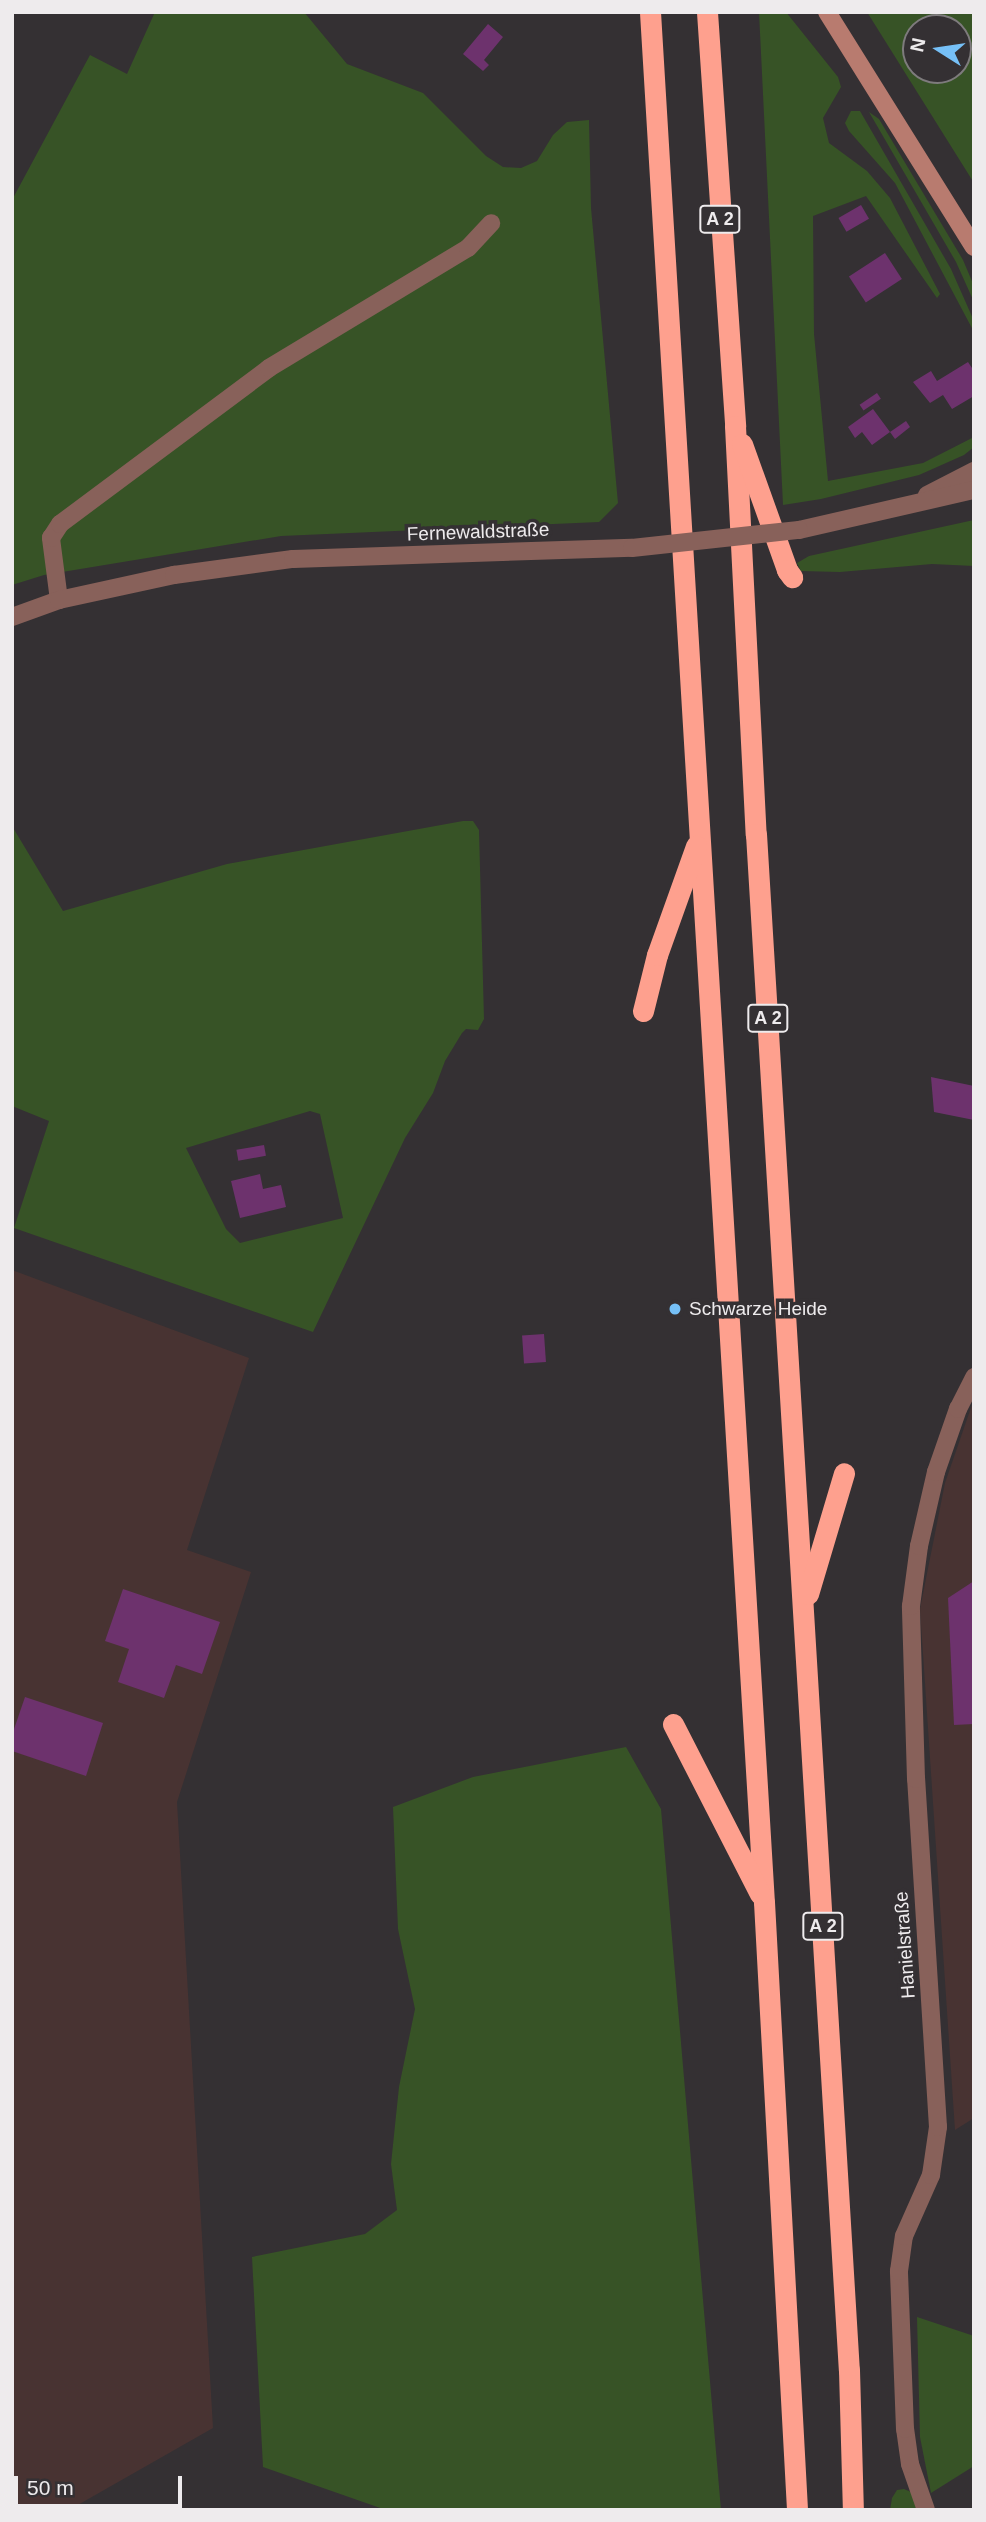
<!DOCTYPE html>
<html>
<head>
<meta charset="utf-8">
<style>
  body { margin:0 }
  #map { position:relative; width:986px; height:2522px; overflow:hidden; background:#343033; font-family:Arial,sans-serif }
  div>[style] { position:absolute }
  .industrial>* { inset:0; background:#483332 }
  .green>* { inset:0; background:#375326 }
  .building>* { inset:0; background:#6d326d; transform-origin:0 0 }
  .minor>* { height:18px; margin:-9px; padding:0 9px; transform-origin:9px; border-radius:9px; background:#88615a }
  .secondary>* { height:18px; margin:-9px; padding:0 9px; transform-origin:9px; border-radius:9px; background:#b87b6f }
  .motorway>* { height:21px; margin:-10.5px; padding:0 10.5px; transform-origin:10.5px; border-radius:10.5px; background:#fea08e }
  .minor-bridge>* { height:18px; margin:-9px; padding:0 9px; transform-origin:9px; border-radius:9px; background:#88615a }
  .dots>* { width:19px; height:19px; translate:-50% -50%; box-sizing:border-box; border:4px solid #343033; border-radius:50% }
  span { translate:-50% -50%; white-space:nowrap; text-align:center; line-height:1.15; -webkit-text-stroke:7px #343033; paint-order:stroke }
  .shield-label span { padding:2px 5px; background:#343033; border:2px solid; border-radius:5px; -webkit-text-stroke-width:0 }
  .shield-label { font-size:18px; color:#eeebed; font-weight:700 }
  .street-label { font-size:19px; color:#eeebed }
  .poi-label { font-size:19px; color:#eeebed }
  .left { translate:0 -50%; text-align:left }
  .frame { position:absolute; inset:0; border:14px solid #eeebed; pointer-events:none }
  .north { position:absolute; left:902px; top:14px; width:70px; height:70px; box-sizing:border-box; background:#343033; border:2px solid #7e7b7d; border-radius:50%; rotate:282deg; font-size:19px; font-weight:700; line-height:28px; text-align:center; color:#eeebed }
  .north::after { content:''; display:block; margin:auto; width:24px; height:32px; background:#76c0f7; clip-path:polygon(50% 0,100% 100%,50% 72%,0 100%) }
  .scale { position:absolute; left:14px; top:2476px; width:168px; height:32px; box-sizing:border-box; border:4px solid #eeebed; border-top:0; padding-left:9px; font-size:21px; line-height:24px; white-space:nowrap; color:#eeebed; -webkit-text-stroke:5px #343033; paint-order:stroke }
</style>
</head>
<body>
<div id="map">
  <div class="industrial">
    <i style="clip-path:polygon(12px 1270px,249px 1358px,187px 1550px,251px 1572px,177px 1802px,213px 2428px,69px 2510px,12px 2510px)"></i>
    <i style="clip-path:polygon(974px 1399px,974px 2118px,955px 2130px,920px 1609px,945px 1483px)"></i>
  </div>
  <div class="green">
    <i style="clip-path:polygon(155px 12px,304px 12px,347px 64px,423px 93px,486px 156px,503px 167px,521px 168px,537px 161px,553px 135px,567px 122px,589px 120px,591px 208px,618px 503px,599px 522px,281px 536px,44px 575px,12px 585px,12px 200px,90px 55px,127px 74px)"></i>
    <i style="clip-path:polygon(759px 12px,786px 12px,838px 77px,841px 87px,823px 118px,829px 143px,867px 171px,890px 198px,940px 294px,937px 298px,866px 196px,813px 216px,814px 334px,828px 481px,923px 463px,974px 437px,974px 447px,964px 455px,919px 475px,821px 499px,783px 505px)"></i>
    <i style="clip-path:polygon(evenodd,867px 12px,974px 12px,974px 183px,867px 12px,916px 28px,958px 28px,958px 70px,916px 70px,916px 28px)"></i>
    <i style="clip-path:polygon(851px 111px,860px 111px,951px 269px,974px 321px,974px 332px,895px 183px,849px 131px,845px 123px)"></i>
    <i style="clip-path:polygon(869px 112px,879px 119px,963px 260px,974px 286px,974px 302px,956px 262px)"></i>
    <i style="clip-path:polygon(974px 520px,974px 566px,932px 564px,840px 572px,801px 571px,797px 563px,809px 556px)"></i>
    <i style="clip-path:polygon(evenodd,463px 821px,473px 821px,479px 830px,484px 1019px,478px 1030px,466px 1029px,462px 1033px,445px 1061px,433px 1093px,405px 1138px,313px 1332px,14px 1228px,49px 1121px,12px 1106px,12px 826px,63px 911px,227px 864px,463px 821px,310px 1111px,320px 1114px,343px 1218px,240px 1243px,226px 1229px,186px 1148px,310px 1111px)"></i>
    <i style="clip-path:polygon(626px 1747px,661px 1809px,721px 2510px,386px 2510px,263px 2467px,252px 2257px,365px 2234px,397px 2210px,391px 2164px,399px 2087px,415px 2009px,398px 1929px,393px 1807px,473px 1777px)"></i>
    <i style="clip-path:polygon(917px 2317px,974px 2336px,974px 2466px,931px 2493px,920px 2437px)"></i>
    <i style="clip-path:polygon(904px 2489px,911px 2492px,917px 2510px,890px 2510px,892px 2498px,897px 2490px)"></i>
  </div>
  <div class="building">
    <i style="clip-path:polygon(488px 24px,503px 37px,484px 60px,489px 65px,483px 71px,463px 54px)"></i>
    <i style="left:861px;top:205px;width:16px;height:26px;rotate:60deg"></i>
    <i style="left:885px;top:253px;width:31px;height:43px;rotate:57deg"></i>
    <i style="clip-path:polygon(968px 362px,974px 371px,974px 396px,952px 409px,943px 395px,930px 403px,913px 382px,931px 371px,937px 381px)"></i>
    <i style="left:877px;top:393px;width:7px;height:21px;rotate:56deg"></i>
    <i style="clip-path:polygon(873px 409px,890px 432px,872px 445px,862px 432px,855px 438px,848px 427px)"></i>
    <i style="clip-path:polygon(906px 421px,910px 427px,895px 439px,890px 432px)"></i>
    <i style="clip-path:polygon(931px 1077px,974px 1086px,974px 1120px,934px 1112px)"></i>
    <i style="left:264px;top:1145px;width:11px;height:28px;rotate:80deg"></i>
    <i style="clip-path:polygon(260px 1174px,263px 1189px,281px 1185px,286px 1207px,240px 1218px,231px 1181px)"></i>
    <i style="left:544px;top:1334px;width:28px;height:22px;rotate:86deg"></i>
    <i style="clip-path:polygon(974px 1581px,974px 1724px,954px 1725px,948px 1598px)"></i>
    <i style="clip-path:polygon(123px 1589px,220px 1622px,202px 1674px,176px 1665px,164px 1698px,118px 1682px,129px 1649px,105px 1641px)"></i>
    <i style="clip-path:polygon(25px 1697px,103px 1723px,86px 1776px,12px 1751px,12px 1735px)"></i>
  </div>
  <div class="minor">
    <i style="left:927px;top:495px;width:53px;rotate:-27.1deg"></i>
    <i style="left:799px;top:530px;width:180px;rotate:-12.9deg"></i>
    <i style="left:59px;top:600px;width:63px;rotate:-97.4deg"></i>
    <i style="left:51px;top:538px;width:17px;rotate:-57deg"></i>
    <i style="left:60px;top:524px;width:261px;rotate:-36.7deg"></i>
    <i style="left:269px;top:368px;width:232px;rotate:-31.1deg"></i>
    <i style="left:468px;top:248px;width:34px;rotate:-47deg"></i>
    <i style="left:12px;top:617px;width:50px;rotate:-19.9deg"></i>
    <i style="left:59px;top:600px;width:118px;rotate:-12.3deg"></i>
    <i style="left:174px;top:575px;width:120px;rotate:-7.7deg"></i>
    <i style="left:293px;top:559px;width:339px;rotate:-1.9deg"></i>
    <i style="left:926px;top:2510px;width:49px;rotate:-109.2deg"></i>
    <i style="left:910px;top:2464px;width:35px;rotate:-98deg"></i>
    <i style="left:905px;top:2429px;width:158px;rotate:-92.2deg"></i>
    <i style="left:899px;top:2271px;width:35px;rotate:-82deg"></i>
    <i style="left:904px;top:2236px;width:67px;rotate:-66.1deg"></i>
    <i style="left:931px;top:2175px;width:49px;rotate:-81.7deg"></i>
    <i style="left:938px;top:2127px;width:349px;rotate:-93.6deg"></i>
    <i style="left:916px;top:1779px;width:173px;rotate:-91.7deg"></i>
    <i style="left:911px;top:1606px;width:61px;rotate:-82.4deg"></i>
    <i style="left:919px;top:1546px;width:76px;rotate:-77.1deg"></i>
    <i style="left:936px;top:1472px;width:67px;rotate:-70.8deg"></i>
    <i style="left:958px;top:1409px;width:36px;rotate:-63deg"></i>
  </div>
  <div class="secondary">
    <i style="left:827px;top:12px;width:277px;rotate:58deg"></i>
  </div>
  <div class="motorway">
    <i style="left:650px;top:12px;width:1893px;rotate:86.55deg"></i>
    <i style="left:764px;top:1902px;width:609px;rotate:86.89deg"></i>
    <i style="left:707px;top:12px;width:415px;rotate:86.1deg"></i>
    <i style="left:735px;top:426px;width:409px;rotate:87.1deg"></i>
    <i style="left:756px;top:834px;width:1539px;rotate:86.54deg"></i>
    <i style="left:849px;top:2370px;width:140px;rotate:88.4deg"></i>
    <i style="left:742px;top:444px;width:134px;rotate:70.3deg"></i>
    <i style="left:787px;top:570px;width:9px;rotate:54deg"></i>
    <i style="left:643px;top:1011px;width:58px;rotate:-76deg"></i>
    <i style="left:657px;top:955px;width:116px;rotate:-70.3deg"></i>
    <i style="left:808px;top:1594px;width:126px;rotate:-73.4deg"></i>
    <i style="left:673px;top:1724px;width:191px;rotate:62.9deg"></i>
  </div>
  <div class="minor-bridge">
    <i style="left:632px;top:548px;width:168px;rotate:-6.2deg"></i>
  </div>
  <div class="dots">
    <i style="left:675px;top:1309px;background:#76c0f7"></i>
  </div>
  <div class="shield-label">
    <span style="left:720px;top:219px">A 2</span>
    <span style="left:768px;top:1018px">A 2</span>
    <span style="left:823px;top:1926px">A 2</span>
  </div>
  <div class="street-label">
    <span style="left:478px;top:532px;rotate:-2deg">Fernewaldstraße</span>
    <span style="left:905px;top:1945px;rotate:-94deg">Hanielstraße</span>
  </div>
  <div class="poi-label">
    <span class="left" style="left:689px;top:1309px">Schwarze Heide</span>
  </div>
  <div class="frame"></div>
  <div class="north">N</div>
  <div class="scale">50 m</div>
</div>
</body>
</html>
